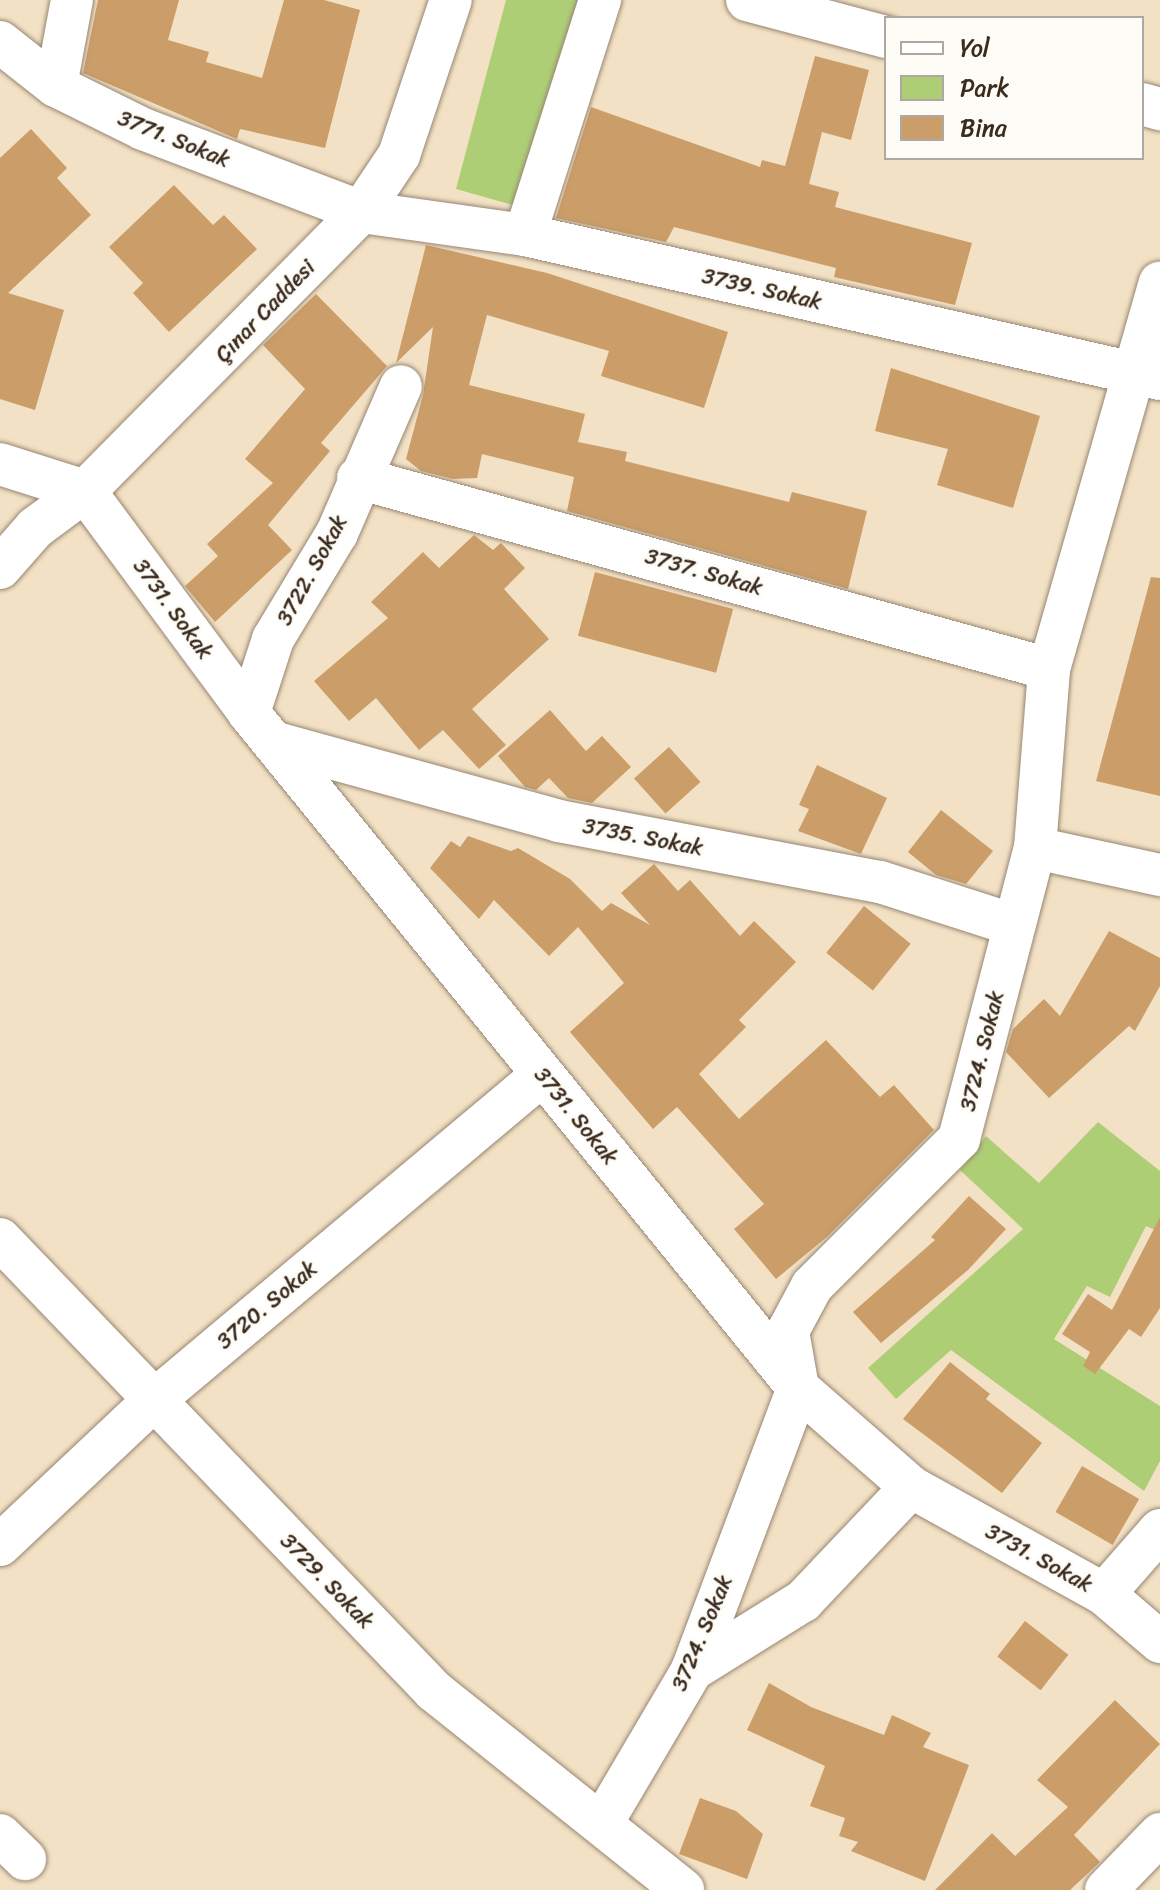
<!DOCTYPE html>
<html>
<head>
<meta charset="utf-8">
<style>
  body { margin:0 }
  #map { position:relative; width:1160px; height:1890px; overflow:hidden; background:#f3e1c5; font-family:Sriracha,sans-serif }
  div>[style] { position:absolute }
  .green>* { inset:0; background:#aece76 }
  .building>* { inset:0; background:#ca9d69; transform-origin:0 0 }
  .roads { filter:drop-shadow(0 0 2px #978672) drop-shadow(0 0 2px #978672) }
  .minor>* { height:42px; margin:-21px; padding:0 21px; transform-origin:21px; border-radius:21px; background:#fff }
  span { translate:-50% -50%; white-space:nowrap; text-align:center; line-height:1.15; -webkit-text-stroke:6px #fdfcf7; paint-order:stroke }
  .street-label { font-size:22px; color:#3b2a1e }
  .legend { position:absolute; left:884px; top:16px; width:260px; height:144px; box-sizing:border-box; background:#fdfcf7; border:2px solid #afa8a0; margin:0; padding:10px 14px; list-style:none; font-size:24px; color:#3b2a1e }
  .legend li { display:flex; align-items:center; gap:16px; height:40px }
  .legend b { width:40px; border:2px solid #afa8a0 }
</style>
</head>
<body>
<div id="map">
  <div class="green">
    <i style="clip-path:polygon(506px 0,586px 0,513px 205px,456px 189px)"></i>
    <i style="clip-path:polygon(1098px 1122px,1160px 1171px,1160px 1232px,1146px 1226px,1110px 1297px,1087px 1286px,1054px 1339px,1160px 1406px,1160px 1461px,1144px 1491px,951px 1350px,896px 1399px,868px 1368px,1023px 1229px,960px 1170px,986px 1136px,1039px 1183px)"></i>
  </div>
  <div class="building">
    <i style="clip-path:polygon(98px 0,179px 0,168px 40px,209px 52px,206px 62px,262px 78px,284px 0,324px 0,360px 10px,325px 148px,240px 129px,237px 139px,83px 73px)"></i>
    <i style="clip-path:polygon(815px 56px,869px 70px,851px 140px,822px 132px,809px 184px,839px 192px,835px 207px,972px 243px,955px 305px,834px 277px,836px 268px,674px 227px,666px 242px,556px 218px,591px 107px,760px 167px,762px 160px,785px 166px)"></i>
    <i style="clip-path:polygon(31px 129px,67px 168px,57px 178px,91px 215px,8px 293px,64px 310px,35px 410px,0 399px,0 158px)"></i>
    <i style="clip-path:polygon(174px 185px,213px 225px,224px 215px,257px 249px,169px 332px,133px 293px,143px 283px,109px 247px)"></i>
    <i style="clip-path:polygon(426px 245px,547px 273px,728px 332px,704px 408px,601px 376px,609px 351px,487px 315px,469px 385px,585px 414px,578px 442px,627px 452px,625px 461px,789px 502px,792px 492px,867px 511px,848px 589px,567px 511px,574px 477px,482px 454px,477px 478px,453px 479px,421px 471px,406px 459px,423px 395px,433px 327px,396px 363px)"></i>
    <i style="clip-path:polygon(316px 294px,387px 366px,321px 443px,330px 451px,268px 525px,292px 550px,215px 622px,185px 586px,218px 556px,207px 544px,273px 483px,245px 459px,305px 389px,263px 345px)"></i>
    <i style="clip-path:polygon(891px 368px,1040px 416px,1013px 508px,937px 485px,948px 449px,875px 431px)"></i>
    <i style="clip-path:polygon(474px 535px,493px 550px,501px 543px,525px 568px,504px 589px,549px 639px,472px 709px,506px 745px,479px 769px,443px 730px,419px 750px,376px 698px,349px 721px,314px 681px,388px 618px,371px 602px,423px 552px,439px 568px)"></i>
    <i style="left:595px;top:572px;width:143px;height:66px;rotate:15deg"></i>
    <i style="clip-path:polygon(1151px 577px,1160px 578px,1160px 796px,1096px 781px)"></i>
    <i style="clip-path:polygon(550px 710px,586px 751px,602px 736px,631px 767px,592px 803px,568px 798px,549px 778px,536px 790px,525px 787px,498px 756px)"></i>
    <i style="left:669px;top:747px;width:47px;height:47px;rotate:48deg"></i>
    <i style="clip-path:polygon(817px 765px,887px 798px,861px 854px,798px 831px,809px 809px,799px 805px)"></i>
    <i style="clip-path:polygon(941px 810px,993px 851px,966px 884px,936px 875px,908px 852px)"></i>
    <i style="clip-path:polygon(468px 836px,511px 851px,518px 848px,570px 879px,602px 911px,611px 903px,650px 925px,621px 893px,654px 864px,678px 891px,690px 880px,740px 936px,754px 921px,796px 962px,739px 1020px,746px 1027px,699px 1074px,739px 1119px,826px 1040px,880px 1097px,894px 1085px,934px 1130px,828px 1236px,776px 1279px,734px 1229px,764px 1204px,677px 1107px,653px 1129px,570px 1032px,624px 983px,578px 927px,549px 956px,494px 900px,479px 919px,430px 868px,451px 841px,460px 847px)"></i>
    <i style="left:864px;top:906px;width:60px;height:60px;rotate:39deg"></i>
    <i style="clip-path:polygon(1109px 931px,1160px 958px,1160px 986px,1135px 1031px,1129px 1026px,1049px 1098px,1006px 1052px,1013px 1029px,1044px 999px,1060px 1016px)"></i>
    <i style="clip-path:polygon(969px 1196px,1006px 1229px,968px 1270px,881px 1343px,853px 1312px,935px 1240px,931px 1237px)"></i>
    <i style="clip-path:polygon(1160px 1217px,1160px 1308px,1141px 1337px,1129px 1329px,1095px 1374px,1083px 1366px,1090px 1352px,1062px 1334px,1088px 1294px,1112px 1310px)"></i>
    <i style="clip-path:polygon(950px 1362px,990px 1394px,986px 1399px,1042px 1443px,1002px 1493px,903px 1419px)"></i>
    <i style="left:1082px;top:1466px;width:66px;height:53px;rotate:30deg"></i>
    <i style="left:1025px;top:1621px;width:55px;height:45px;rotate:38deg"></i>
    <i style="clip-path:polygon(769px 1683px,811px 1707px,884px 1735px,892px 1715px,931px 1733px,923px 1747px,969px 1765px,925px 1881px,851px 1851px,858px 1842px,839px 1836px,845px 1818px,810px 1806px,825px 1766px,747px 1730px)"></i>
    <i style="clip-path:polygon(1115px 1700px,1160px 1744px,1074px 1835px,1100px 1862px,1070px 1890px,935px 1890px,992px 1833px,1015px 1856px,1068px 1807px,1037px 1780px)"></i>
    <i style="clip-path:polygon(700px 1798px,736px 1811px,763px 1834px,747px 1879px,679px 1854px)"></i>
  </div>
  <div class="roads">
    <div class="minor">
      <i style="left:747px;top:0;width:144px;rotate:14.9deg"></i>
      <i style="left:0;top:42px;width:71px;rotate:38.2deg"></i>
      <i style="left:56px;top:86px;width:97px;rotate:26.3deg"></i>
      <i style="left:143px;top:129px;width:233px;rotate:20.8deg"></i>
      <i style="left:361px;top:212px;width:166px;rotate:8deg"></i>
      <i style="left:525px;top:235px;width:651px;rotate:12.78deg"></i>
      <i style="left:56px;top:86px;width:87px;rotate:-79.5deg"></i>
      <i style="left:1142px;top:104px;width:19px;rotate:16deg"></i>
      <i style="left:525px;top:235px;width:247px;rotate:-72.3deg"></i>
      <i style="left:0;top:464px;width:89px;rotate:17.6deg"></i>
      <i style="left:85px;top:491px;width:276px;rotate:53.5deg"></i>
      <i style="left:249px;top:713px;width:870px;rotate:50.88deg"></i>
      <i style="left:798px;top:1388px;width:150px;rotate:41.2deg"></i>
      <i style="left:911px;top:1487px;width:221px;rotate:29deg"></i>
      <i style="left:1104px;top:1594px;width:74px;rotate:40.6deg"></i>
      <i style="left:358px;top:478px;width:717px;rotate:15.45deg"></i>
      <i style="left:0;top:568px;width:53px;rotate:-48.8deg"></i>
      <i style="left:35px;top:528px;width:62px;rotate:-36.5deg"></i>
      <i style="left:85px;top:491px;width:392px;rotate:-45.3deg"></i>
      <i style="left:361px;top:212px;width:69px;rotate:-56.3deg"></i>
      <i style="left:399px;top:155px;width:163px;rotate:-71.5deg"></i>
      <i style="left:249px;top:713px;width:78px;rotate:-72deg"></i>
      <i style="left:273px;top:639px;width:124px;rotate:-58.9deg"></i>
      <i style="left:337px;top:533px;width:160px;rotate:-66.5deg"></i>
      <i style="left:273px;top:742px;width:297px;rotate:15.4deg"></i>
      <i style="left:559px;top:821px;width:327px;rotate:10.8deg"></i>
      <i style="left:880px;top:882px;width:141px;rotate:17.8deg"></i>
      <i style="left:1035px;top:848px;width:128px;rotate:12.2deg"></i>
      <i style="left:0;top:1239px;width:627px;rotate:46.16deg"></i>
      <i style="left:434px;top:1691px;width:319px;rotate:38.6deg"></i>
      <i style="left:0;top:1545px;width:209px;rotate:-43.3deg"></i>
      <i style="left:152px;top:1402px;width:509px;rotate:-39.98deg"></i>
      <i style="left:1104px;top:1594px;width:85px;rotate:-48.8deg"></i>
      <i style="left:692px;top:1670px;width:131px;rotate:-31.9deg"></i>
      <i style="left:803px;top:1601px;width:157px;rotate:-46.5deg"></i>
      <i style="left:602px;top:1823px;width:178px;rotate:-59.5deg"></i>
      <i style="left:692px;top:1670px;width:301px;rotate:-69.4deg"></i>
      <i style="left:798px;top:1388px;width:58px;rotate:-100deg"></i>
      <i style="left:788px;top:1331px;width:51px;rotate:-61.9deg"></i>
      <i style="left:812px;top:1286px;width:208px;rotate:-45deg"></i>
      <i style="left:959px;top:1139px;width:301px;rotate:-75.4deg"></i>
      <i style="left:1035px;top:848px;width:180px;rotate:-85.5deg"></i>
      <i style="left:1049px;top:669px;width:402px;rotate:-74deg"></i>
      <i style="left:0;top:1835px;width:35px;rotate:44deg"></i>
      <i style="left:1106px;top:1890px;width:78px;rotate:-46deg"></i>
    </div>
  </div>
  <div class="street-label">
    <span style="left:174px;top:139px;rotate:22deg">3771. Sokak</span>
    <span style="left:762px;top:289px;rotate:13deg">3739. Sokak</span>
    <span style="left:265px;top:311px;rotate:-46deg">Çınar Caddesi</span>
    <span style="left:312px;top:570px;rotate:-61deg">3722. Sokak</span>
    <span style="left:704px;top:572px;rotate:16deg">3737. Sokak</span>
    <span style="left:173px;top:609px;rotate:54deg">3731. Sokak</span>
    <span style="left:643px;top:837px;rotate:11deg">3735. Sokak</span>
    <span style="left:982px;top:1051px;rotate:-76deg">3724. Sokak</span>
    <span style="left:576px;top:1116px;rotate:51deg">3731. Sokak</span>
    <span style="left:267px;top:1305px;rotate:-40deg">3720. Sokak</span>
    <span style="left:1039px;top:1558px;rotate:29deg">3731. Sokak</span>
    <span style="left:327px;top:1581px;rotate:46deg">3729. Sokak</span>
    <span style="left:702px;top:1633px;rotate:-67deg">3724. Sokak</span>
  </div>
  <ul class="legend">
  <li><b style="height:10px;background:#fff"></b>Yol</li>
  <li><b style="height:22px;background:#aece76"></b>Park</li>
  <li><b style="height:22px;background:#ca9d69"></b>Bina</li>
  </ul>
</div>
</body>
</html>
